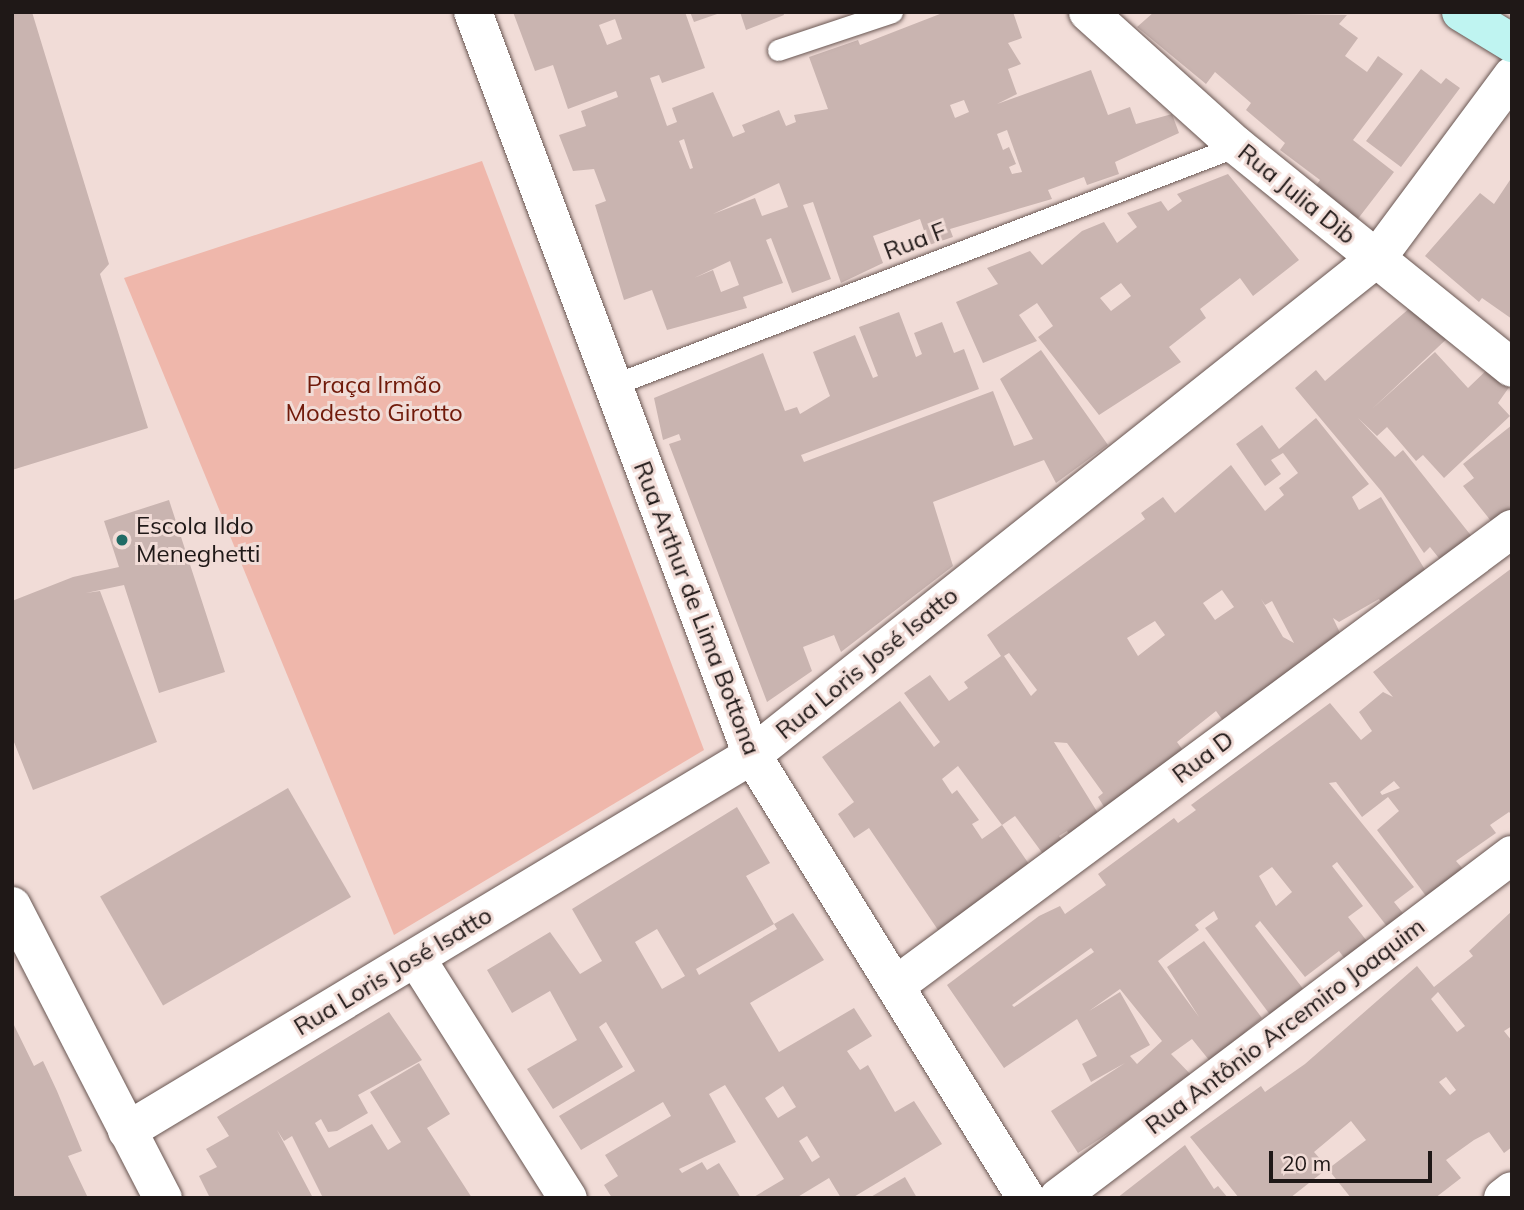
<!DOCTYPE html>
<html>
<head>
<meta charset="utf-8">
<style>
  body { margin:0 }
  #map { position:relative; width:1524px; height:1210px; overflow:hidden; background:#f1dcd7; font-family:Mulish,sans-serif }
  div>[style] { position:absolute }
  .green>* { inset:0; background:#efb7ab }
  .building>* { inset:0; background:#c9b4b0; transform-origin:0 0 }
  .roads { filter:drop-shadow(0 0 2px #695753) drop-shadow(0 0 2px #695753) }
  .lane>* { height:21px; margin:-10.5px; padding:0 10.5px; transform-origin:10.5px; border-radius:10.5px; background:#fff }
  .street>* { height:38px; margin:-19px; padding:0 19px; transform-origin:19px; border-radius:19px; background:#fff }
  .secondary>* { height:38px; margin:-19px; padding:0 19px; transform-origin:19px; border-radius:19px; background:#bff4f1 }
  .dots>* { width:19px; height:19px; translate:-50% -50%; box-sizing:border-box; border:4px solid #f1dcd7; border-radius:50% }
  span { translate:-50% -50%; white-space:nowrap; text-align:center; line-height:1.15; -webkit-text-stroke:6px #f1dcd7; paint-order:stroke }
  .street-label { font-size:24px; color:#1f1817 }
  .park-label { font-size:24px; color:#701a0a }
  .poi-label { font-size:24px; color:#1f1817 }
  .left { translate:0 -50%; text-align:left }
  .frame { position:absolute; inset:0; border:14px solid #1f1817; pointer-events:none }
  .scale { position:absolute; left:1269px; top:1151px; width:163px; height:32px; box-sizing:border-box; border:4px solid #1f1817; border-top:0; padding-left:9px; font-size:21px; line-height:24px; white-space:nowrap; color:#1f1817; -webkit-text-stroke:5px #f1dcd7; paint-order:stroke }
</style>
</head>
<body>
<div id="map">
  <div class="green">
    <i style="clip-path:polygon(482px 161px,704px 750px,394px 935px,124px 278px)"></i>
  </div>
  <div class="building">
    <i style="clip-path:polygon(12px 12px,32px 12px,109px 264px,100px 274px,148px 428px,12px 470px)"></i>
    <i style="clip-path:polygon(evenodd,513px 12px,685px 12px,705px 68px,662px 83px,659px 75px,650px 78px,667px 126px,677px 122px,672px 108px,713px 92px,733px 137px,745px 132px,742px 125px,779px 110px,786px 126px,796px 122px,794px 115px,828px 109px,809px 57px,858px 40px,860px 45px,945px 12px,1013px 12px,1022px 38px,1008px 43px,1021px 64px,1008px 69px,1017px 94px,997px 104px,1091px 70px,1108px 115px,1130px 107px,1136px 124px,1172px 114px,1179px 133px,1115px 162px,1119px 174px,1087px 185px,1084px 177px,1048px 190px,1052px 199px,950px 229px,953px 237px,929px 245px,920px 219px,873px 236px,883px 263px,841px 283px,813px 202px,803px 205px,831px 279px,792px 293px,771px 238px,766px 240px,783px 283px,743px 297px,747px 308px,667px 330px,652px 290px,624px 300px,595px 205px,606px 201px,594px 169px,573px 171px,559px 135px,586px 126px,581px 111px,618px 97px,616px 91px,568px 109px,553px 65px,535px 71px,513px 12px,615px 19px,622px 39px,607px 45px,599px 25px,615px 19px,513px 12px,964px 100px,969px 112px,955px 118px,950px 105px,964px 100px,513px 12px,1007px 130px,1022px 172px,1012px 174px,1009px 167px,1016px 164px,1009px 147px,1003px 150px,997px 134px,1007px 130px,513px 12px,684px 139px,693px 168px,690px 169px,679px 141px,684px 139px,513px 12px,779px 183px,788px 207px,762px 216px,755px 198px,713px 214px,779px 183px,513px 12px,730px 261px,739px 285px,721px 292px,713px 270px,694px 278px,730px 261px)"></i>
    <i style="clip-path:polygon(690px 12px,720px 12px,720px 13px,694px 22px)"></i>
    <i style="clip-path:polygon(740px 12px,783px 12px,784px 15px,746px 30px)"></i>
    <i style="clip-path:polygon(1154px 12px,1347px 15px,1339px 24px,1358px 38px,1345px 56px,1367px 72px,1378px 56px,1403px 74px,1353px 140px,1394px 172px,1357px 220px,1315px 187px,1320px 180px,1280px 150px,1285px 143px,1246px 110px,1251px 103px,1215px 72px,1206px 84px,1137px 27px)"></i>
    <i style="clip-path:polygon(1421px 69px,1441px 84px,1446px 78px,1460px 88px,1401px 167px,1366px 141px)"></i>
    <i style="clip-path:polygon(evenodd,1228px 174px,1299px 260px,1253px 296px,1240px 278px,1200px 309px,1206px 318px,1169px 347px,1181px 362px,1099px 415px,1038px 337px,1053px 326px,1037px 303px,1019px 315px,1037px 341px,983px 363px,956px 302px,998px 284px,987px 268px,1030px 251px,1042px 265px,1082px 231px,1104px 222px,1117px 243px,1137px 227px,1127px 213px,1161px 201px,1168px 211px,1182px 201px,1177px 194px,1228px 174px,1121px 283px,1131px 296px,1111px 311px,1100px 298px,1121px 283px)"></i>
    <i style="clip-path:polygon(1512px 177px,1512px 319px,1482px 298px,1479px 302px,1425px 256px,1480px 193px,1494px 204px)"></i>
    <i style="clip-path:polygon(1418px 301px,1453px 333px,1372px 409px,1435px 352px,1468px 388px,1493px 364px,1512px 383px,1498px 403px,1510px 416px,1444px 478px,1423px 455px,1416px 461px,1387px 427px,1377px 436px,1358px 418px,1395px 457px,1403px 450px,1473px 538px,1442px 562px,1430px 547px,1424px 553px,1382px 492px,1295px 388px,1316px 370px,1325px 381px)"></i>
    <i style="clip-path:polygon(899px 312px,916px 357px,922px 354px,914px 333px,942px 322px,954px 353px,964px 349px,979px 389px,801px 455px,804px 462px,993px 391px,1014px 446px,1033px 439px,1000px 379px,1041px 350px,1108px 445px,1056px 483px,1044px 460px,933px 502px,953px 566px,841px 652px,834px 635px,803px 647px,812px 671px,767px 702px,669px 444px,681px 440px,679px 434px,663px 440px,654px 398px,763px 353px,785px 411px,797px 407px,800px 414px,830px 396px,813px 352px,855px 335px,873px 378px,878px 376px,859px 327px)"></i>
    <i style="clip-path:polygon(evenodd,1316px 418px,1369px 484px,1352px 497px,1359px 510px,1381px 497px,1427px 573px,1384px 607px,1379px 599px,1339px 622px,1333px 618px,1342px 637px,1224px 722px,1216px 711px,1177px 742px,1185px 753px,1106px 810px,1098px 797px,1103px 793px,1067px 743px,1054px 742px,1101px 818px,1071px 838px,1067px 831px,1059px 836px,1066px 846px,1046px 858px,1015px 816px,1002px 825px,958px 766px,942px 779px,952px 794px,957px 790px,979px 820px,972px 824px,982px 839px,1002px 825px,1031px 867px,938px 930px,869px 828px,854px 838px,838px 814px,854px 802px,822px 757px,900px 701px,934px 747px,940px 742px,904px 693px,930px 675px,949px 701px,968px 688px,964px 682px,1001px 656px,987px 635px,1145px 519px,1141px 513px,1163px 497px,1175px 513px,1231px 465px,1265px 511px,1284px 495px,1279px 488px,1298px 473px,1283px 453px,1271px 460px,1281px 474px,1265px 486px,1236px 444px,1262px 425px,1279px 449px,1316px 418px,1222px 590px,1234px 607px,1215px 620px,1203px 603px,1222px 590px,1316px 418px,1261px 599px,1265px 605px,1272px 601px,1294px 643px,1283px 637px,1261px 599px,1316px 418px,1155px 621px,1165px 635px,1138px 656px,1127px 638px,1155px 621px,1316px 418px,1009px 653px,1037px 690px,1031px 696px,1004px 656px,1009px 653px)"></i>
    <i style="clip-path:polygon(1512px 425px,1512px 513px,1495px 526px,1463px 486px,1474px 478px,1463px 464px)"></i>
    <i style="clip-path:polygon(169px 500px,225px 672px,159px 693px,124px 585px,86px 593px,100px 591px,157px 742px,33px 790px,12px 737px,12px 601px,73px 577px,119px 567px,104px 521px)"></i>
    <i style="clip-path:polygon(evenodd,1512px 568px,1512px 815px,1509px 812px,1490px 825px,1496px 833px,1456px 861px,1463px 869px,1426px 896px,1377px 830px,1399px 811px,1388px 797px,1362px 817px,1336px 782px,1329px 783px,1414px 887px,1394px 902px,1406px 917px,1389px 929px,1337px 862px,1332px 866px,1363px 906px,1348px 917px,1370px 945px,1348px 963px,1339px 951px,1305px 977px,1260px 921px,1255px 926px,1304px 990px,1271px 1016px,1205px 928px,1218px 919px,1214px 911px,1195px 925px,1199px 930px,1158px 961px,1199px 1017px,1167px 967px,1204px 941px,1262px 1018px,1245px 1032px,1252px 1040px,1213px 1065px,1192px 1039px,1171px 1054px,1194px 1078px,1078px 1153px,1051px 1111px,1125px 1063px,1091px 1082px,1082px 1064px,1097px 1056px,1077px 1019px,1004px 1068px,947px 985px,1039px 916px,1060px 906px,1065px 914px,1106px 885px,1098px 874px,1174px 818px,1178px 823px,1196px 810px,1191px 805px,1330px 703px,1361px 740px,1372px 731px,1359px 712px,1383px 692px,1393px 697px,1373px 672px,1512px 568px,1394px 781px,1400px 788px,1382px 795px,1380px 792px,1394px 781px,1512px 568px,1272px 867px,1292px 892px,1276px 906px,1259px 876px,1272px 867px,1512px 568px,1091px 948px,1094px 952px,1014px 1007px,1012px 1005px,1091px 948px,1512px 568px,1120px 989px,1162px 1041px,1137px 1064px,1130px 1056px,1150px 1045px,1120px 992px,1089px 1011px,1120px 989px)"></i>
    <i style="left:288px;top:788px;width:126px;height:217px;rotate:60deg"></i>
    <i style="clip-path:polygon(evenodd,737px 807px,770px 863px,746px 876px,774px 924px,696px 969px,699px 975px,777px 929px,774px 924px,793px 913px,824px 960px,750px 1003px,779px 1052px,854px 1008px,872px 1036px,847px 1051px,860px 1070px,868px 1065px,895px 1112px,914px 1101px,942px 1144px,852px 1198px,841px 1198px,829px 1178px,796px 1198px,752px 1198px,784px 1179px,725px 1085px,709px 1094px,736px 1142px,679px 1169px,682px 1173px,702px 1162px,707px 1170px,719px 1163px,741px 1198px,612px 1198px,604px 1185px,618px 1176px,605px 1155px,671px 1116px,663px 1102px,581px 1150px,559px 1116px,635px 1071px,606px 1022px,599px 1027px,623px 1067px,553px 1109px,527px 1069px,577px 1040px,550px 991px,512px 1013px,487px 970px,550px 932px,580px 974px,602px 961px,572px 909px,737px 807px,657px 929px,685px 976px,662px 989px,635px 942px,657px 929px,737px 807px,783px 1086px,796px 1107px,778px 1118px,765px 1098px,783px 1086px,737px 807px,807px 1136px,820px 1157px,812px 1162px,799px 1141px,807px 1136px)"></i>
    <i style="clip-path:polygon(evenodd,1512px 911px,1512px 1026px,1504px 1031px,1512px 1041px,1512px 1147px,1504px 1153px,1489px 1132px,1474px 1140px,1446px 1160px,1461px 1178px,1435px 1198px,1351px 1198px,1328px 1169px,1366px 1140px,1351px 1121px,1314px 1152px,1328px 1168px,1290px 1198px,1239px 1198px,1190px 1137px,1261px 1086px,1265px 1092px,1305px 1064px,1417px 966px,1434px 987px,1473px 956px,1469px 951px,1512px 911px,1438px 992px,1465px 1026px,1457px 1032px,1431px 999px,1438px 992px,1512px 911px,1446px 1077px,1456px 1090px,1450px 1095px,1439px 1082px,1446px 1077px)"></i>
    <i style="clip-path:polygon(389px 1012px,422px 1060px,358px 1095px,368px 1113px,337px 1131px,328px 1132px,321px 1119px,315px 1123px,329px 1148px,372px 1124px,388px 1150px,401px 1142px,370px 1092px,419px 1063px,450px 1114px,427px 1128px,472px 1198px,323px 1198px,292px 1136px,284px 1141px,277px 1130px,313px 1198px,210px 1198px,199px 1176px,217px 1167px,206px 1149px,229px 1136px,217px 1117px)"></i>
    <i style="clip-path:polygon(12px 1021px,34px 1066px,43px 1061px,57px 1091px,82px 1151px,68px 1156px,88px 1198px,12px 1198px)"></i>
    <i style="clip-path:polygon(1185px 1145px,1214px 1189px,1218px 1186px,1228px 1198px,1117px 1198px)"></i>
    <i style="clip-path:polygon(905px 1177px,917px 1198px,869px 1198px)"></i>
  </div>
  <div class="roads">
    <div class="lane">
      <i style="left:778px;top:50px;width:120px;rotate:-18.4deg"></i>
      <i style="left:613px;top:385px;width:668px;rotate:-20.96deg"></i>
    </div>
    <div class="street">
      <i style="left:473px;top:12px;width:794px;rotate:69.42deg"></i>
      <i style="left:752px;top:755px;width:521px;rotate:58.26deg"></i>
      <i style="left:1088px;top:12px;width:200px;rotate:42deg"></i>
      <i style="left:1237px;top:146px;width:353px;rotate:38.9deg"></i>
      <i style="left:12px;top:906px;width:329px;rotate:62.7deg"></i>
      <i style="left:416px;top:958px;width:284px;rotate:57.7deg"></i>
      <i style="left:895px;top:986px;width:768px;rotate:-36.53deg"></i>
      <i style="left:127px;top:1131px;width:729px;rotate:-31.03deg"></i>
      <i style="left:752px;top:755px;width:799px;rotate:-38.49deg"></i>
      <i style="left:1377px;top:258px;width:227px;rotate:-53.4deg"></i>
      <i style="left:1058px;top:1198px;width:569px;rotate:-37.07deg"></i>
      <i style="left:1503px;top:1198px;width:11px;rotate:-38deg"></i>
    </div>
    <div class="secondary">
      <i style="left:1461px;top:12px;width:60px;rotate:31.3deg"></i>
    </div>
  </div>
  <div class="dots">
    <i style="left:122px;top:540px;background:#206b65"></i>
  </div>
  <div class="street-label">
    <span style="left:1297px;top:194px;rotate:39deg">Rua Julia Dib</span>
    <span style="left:915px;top:241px;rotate:-21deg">Rua F</span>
    <span style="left:697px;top:608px;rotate:69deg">Rua Arthur de Lima Bottona</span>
    <span style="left:867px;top:663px;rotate:-39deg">Rua Loris José Isatto</span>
    <span style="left:1203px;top:757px;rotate:-37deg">Rua D</span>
    <span style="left:393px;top:971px;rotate:-31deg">Rua Loris José Isatto</span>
    <span style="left:1285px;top:1026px;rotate:-37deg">Rua Antônio Arcemiro Joaquim</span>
  </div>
  <div class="park-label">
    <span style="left:374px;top:399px">Praça Irmão<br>Modesto Girotto</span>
  </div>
  <div class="poi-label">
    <span class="left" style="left:136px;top:540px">Escola Ildo<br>Meneghetti</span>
  </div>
  <div class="frame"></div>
  <div class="scale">20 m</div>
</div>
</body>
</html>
